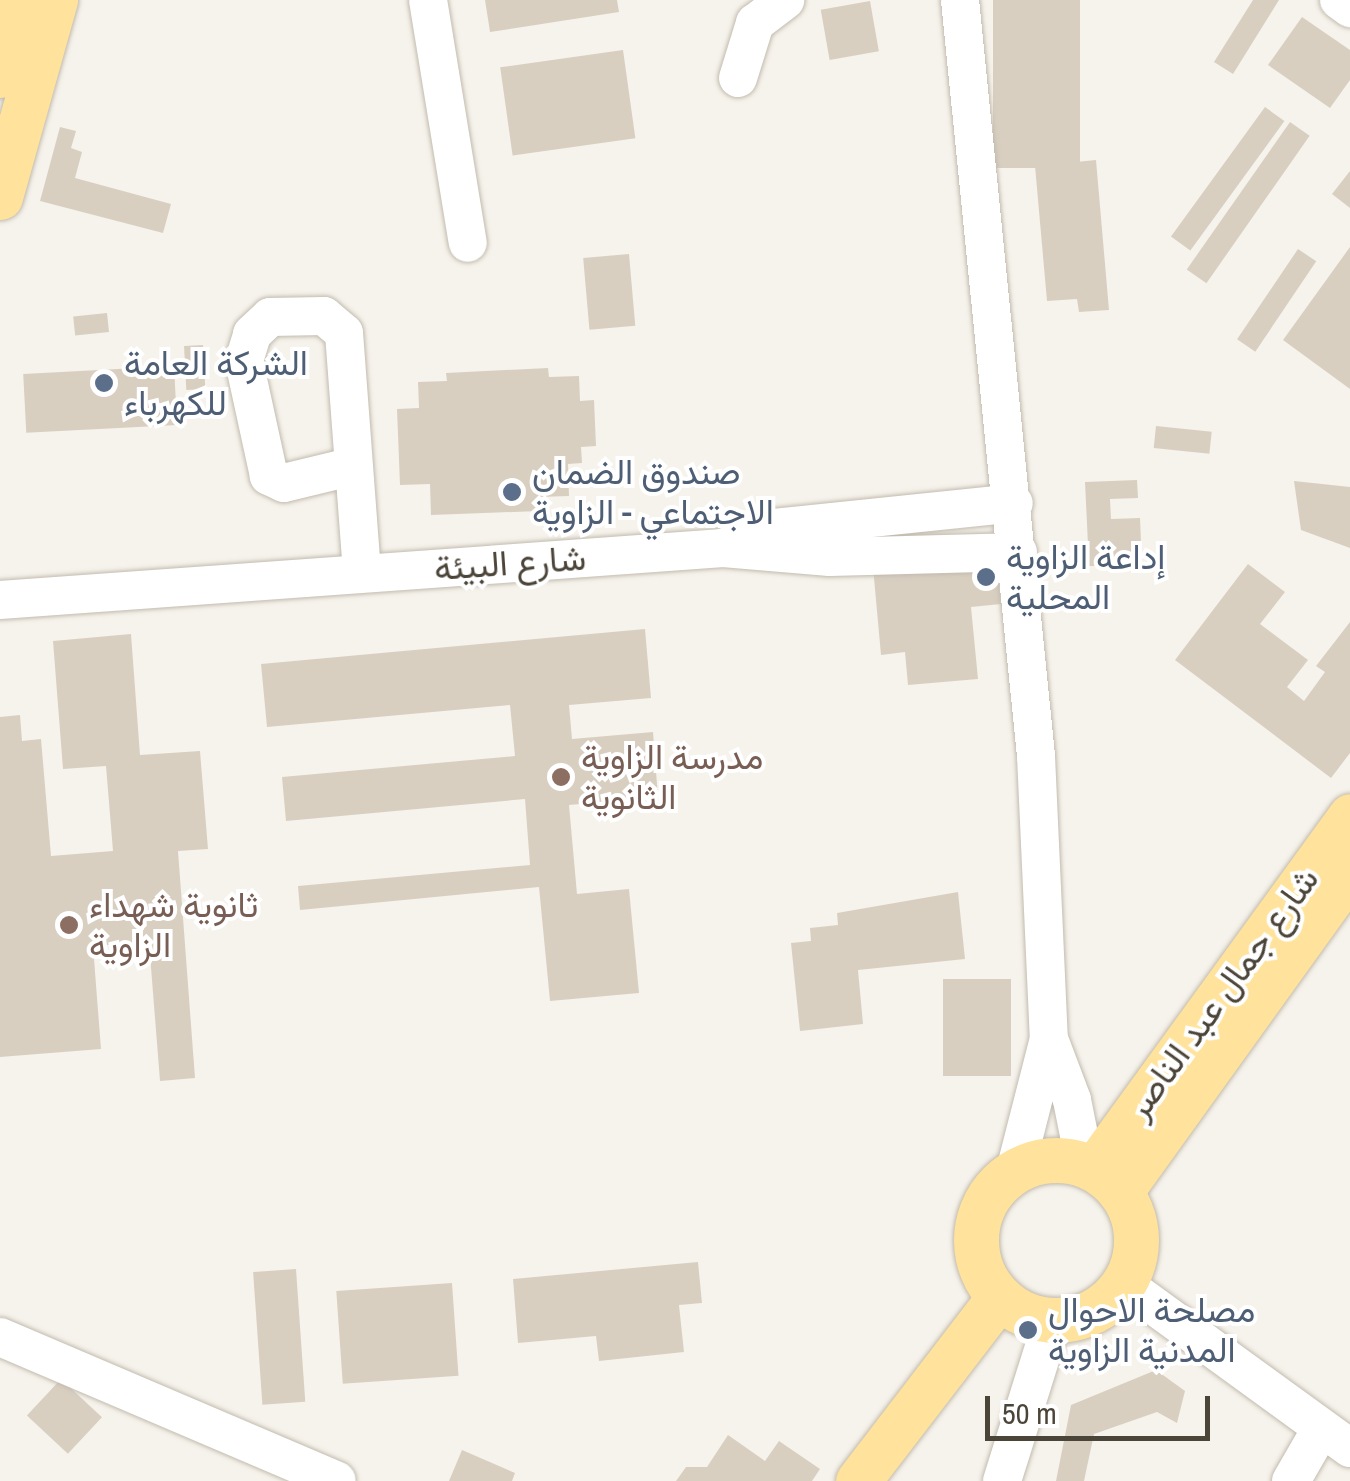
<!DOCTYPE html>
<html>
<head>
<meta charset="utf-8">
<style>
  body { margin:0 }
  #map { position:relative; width:1350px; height:1481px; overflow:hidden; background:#f6f3ec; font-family:"Archivo Narrow",Vazirmatn,sans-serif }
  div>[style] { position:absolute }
  .building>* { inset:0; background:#d8cfc1; transform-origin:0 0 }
  .roads { filter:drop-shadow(0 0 2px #c2bbae) drop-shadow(0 0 2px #c2bbae) }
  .minor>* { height:38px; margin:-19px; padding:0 19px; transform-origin:19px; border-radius:19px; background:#fff }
  .major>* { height:45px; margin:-22.5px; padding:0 22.5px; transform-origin:22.5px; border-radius:22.5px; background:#ffe39c }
  .major>.ring { margin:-22.5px; padding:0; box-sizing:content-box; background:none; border:45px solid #ffe39c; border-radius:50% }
  .dots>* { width:28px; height:28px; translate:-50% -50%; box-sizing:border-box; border:5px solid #fff; border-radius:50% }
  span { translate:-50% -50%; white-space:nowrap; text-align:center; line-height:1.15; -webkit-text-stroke:8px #fff; paint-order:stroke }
  .service-label { font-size:35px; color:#4e5e75 }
  .left { translate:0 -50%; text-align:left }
  .street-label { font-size:35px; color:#4b4439 }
  .education-label { font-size:35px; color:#785e54 }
  .scale { position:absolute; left:985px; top:1396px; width:225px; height:45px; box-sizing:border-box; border:5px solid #4b4439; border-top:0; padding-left:12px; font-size:30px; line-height:35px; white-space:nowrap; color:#4b4439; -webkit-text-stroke:8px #fff; paint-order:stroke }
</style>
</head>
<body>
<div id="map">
  <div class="building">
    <i style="clip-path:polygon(485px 0,617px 0,619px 12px,490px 32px)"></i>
    <i style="left:993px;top:0;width:87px;height:168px"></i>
    <i style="clip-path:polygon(1253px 0,1279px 0,1233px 74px,1214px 62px)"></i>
    <i style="left:870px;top:1px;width:51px;height:50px;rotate:80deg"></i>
    <i style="clip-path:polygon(1302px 17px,1350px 50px,1350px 80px,1330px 108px,1268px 65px)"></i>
    <i style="left:623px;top:50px;width:89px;height:124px;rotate:82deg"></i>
    <i style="left:1265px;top:107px;width:24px;height:160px;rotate:36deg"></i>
    <i style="left:1290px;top:122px;width:24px;height:180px;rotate:35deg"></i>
    <i style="clip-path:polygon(60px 127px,76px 131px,71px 148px,82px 152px,75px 178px,171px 204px,163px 233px,40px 201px)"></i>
    <i style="clip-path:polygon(1096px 160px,1109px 310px,1079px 312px,1077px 299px,1047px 301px,1035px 166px)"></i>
    <i style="clip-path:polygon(1350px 171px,1350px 208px,1332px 194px)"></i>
    <i style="clip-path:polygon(1350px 247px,1350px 389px,1283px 340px)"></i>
    <i style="left:1298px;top:249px;width:22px;height:109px;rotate:34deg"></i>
    <i style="left:629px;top:254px;width:72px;height:46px;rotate:85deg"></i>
    <i style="left:107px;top:313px;width:19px;height:34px;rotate:84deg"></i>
    <i style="left:203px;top:345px;width:44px;height:19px;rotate:87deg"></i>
    <i style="left:174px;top:366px;width:59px;height:151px;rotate:87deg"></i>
    <i style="clip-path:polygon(548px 368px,549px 377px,579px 376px,580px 401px,594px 400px,596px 446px,581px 447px,582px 463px,568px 464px,569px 496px,539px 497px,539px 511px,431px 515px,430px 484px,400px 485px,397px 409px,419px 408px,418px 382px,447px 381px,446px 373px)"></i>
    <i style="left:1156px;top:426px;width:56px;height:22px;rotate:6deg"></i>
    <i style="clip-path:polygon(1137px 480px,1138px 498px,1110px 499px,1111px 519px,1140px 518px,1142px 565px,1089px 566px,1085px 482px)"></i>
    <i style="clip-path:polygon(1294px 481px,1350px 487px,1350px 548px,1301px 530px)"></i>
    <i style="clip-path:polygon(996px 555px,1001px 604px,971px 607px,978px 679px,908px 685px,905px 652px,881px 655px,873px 567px)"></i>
    <i style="clip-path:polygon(1248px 564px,1285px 592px,1260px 624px,1308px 660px,1287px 687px,1304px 701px,1325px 672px,1316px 666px,1350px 622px,1350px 753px,1331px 778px,1175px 660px)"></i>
    <i style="clip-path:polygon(645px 629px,651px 698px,569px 705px,572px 739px,653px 732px,658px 797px,569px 805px,577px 894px,629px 889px,639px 993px,550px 1001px,539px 887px,300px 910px,298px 886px,530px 865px,525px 799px,286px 821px,282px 777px,515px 756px,510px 705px,267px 727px,261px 664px)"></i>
    <i style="clip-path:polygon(131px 634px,140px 755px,200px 751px,208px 849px,178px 851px,195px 1078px,160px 1081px,149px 942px,93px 946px,101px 1049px,0 1057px,0 717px,20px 715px,22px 741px,41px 739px,51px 856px,113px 851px,106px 766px,63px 769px,53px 641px)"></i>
    <i style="clip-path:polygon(958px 892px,965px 959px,858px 970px,863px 1024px,800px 1031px,791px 943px,811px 941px,810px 928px,838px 925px,837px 913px)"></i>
    <i style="left:943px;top:979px;width:68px;height:97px"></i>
    <i style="clip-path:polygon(698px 1262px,702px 1303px,679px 1305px,684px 1352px,599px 1361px,596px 1336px,518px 1343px,513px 1279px)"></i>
    <i style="left:296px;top:1269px;width:133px;height:43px;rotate:86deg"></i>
    <i style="left:452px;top:1283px;width:93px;height:116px;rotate:86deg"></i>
    <i style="clip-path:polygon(1156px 1370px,1185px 1391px,1177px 1423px,1157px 1412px,1094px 1434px,1084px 1481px,1056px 1481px,1071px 1405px)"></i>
    <i style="left:61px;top:1379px;width:56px;height:50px;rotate:43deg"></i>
    <i style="clip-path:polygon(728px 1435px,765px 1461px,779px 1441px,820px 1469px,812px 1481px,676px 1481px,686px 1467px,707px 1467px)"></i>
    <i style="clip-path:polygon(462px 1450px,515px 1473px,512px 1481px,449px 1481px)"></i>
  </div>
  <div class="roads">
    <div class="minor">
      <i style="left:428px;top:0;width:246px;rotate:80.7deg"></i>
      <i style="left:960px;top:0;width:760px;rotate:84.26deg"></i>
      <i style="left:1036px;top:756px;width:283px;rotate:87.4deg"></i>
      <i style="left:1049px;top:1039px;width:65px;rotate:69.3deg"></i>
      <i style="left:1072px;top:1100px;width:66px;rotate:78.7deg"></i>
      <i style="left:1339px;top:0;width:14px;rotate:36deg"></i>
      <i style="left:738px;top:78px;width:58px;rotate:-72.8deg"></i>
      <i style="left:755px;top:23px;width:38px;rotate:-37deg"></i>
      <i style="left:350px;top:467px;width:68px;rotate:166.4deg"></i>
      <i style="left:284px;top:483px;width:17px;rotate:-155deg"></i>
      <i style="left:269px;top:476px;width:118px;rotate:-102.3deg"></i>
      <i style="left:244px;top:361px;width:28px;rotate:-73deg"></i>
      <i style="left:252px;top:334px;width:25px;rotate:-43deg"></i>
      <i style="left:270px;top:317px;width:54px;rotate:-1.1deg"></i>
      <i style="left:324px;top:316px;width:26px;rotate:40deg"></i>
      <i style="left:344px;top:333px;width:241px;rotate:85.7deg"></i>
      <i style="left:725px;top:547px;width:53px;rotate:-21.2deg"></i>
      <i style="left:774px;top:528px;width:241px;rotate:-5.9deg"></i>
      <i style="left:0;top:600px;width:725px;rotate:-4.11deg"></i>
      <i style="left:723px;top:548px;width:107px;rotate:4.8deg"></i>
      <i style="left:830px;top:557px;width:188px;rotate:-1.5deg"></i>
      <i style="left:1015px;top:1171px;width:136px;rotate:-75.6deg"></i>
      <i style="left:1124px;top:1284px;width:279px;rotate:36deg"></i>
      <i style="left:0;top:1337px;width:366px;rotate:23.1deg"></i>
      <i style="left:1002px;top:1481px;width:168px;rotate:-72.6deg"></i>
      <i style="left:1291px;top:1481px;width:60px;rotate:-60deg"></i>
    </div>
    <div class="major">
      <i style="left:0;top:75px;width:78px;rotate:-74.4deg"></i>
      <i style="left:0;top:197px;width:205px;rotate:-74.4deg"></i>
      <i class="ring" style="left:976px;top:1160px;width:115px;height:115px"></i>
      <i style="left:1094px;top:1169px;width:436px;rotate:-54deg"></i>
      <i style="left:1120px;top:1192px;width:394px;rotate:-54.3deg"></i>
      <i style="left:858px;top:1481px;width:232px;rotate:-52.5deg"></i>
    </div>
  </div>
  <div class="dots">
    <i style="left:104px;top:383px;background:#5c6f8a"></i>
    <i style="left:512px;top:492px;background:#5c6f8a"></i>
    <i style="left:986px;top:577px;background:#5c6f8a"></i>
    <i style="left:561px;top:777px;background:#8d6e63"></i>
    <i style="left:69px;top:925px;background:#8d6e63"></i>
    <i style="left:1028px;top:1330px;background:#5c6f8a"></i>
  </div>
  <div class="service-label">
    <span class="left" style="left:124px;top:383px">الشركة العامة<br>للكهرباء</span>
    <span class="left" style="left:532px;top:492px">صندوق الضمان<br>الاجتماعي - الزاوية</span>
    <span class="left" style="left:1006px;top:577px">إداعة الزاوية<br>المحلية</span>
    <span class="left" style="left:1048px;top:1330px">مصلحة الاحوال<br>المدنية الزاوية</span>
  </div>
  <div class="street-label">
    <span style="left:510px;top:563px;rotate:-4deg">شارع البيئة</span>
    <span style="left:1222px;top:993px;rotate:-54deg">شارع جمال عبد الناصر</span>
  </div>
  <div class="education-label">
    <span class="left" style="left:581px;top:777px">مدرسة الزاوية<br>الثانوية</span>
    <span class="left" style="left:89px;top:925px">ثانوية شهداء<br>الزاوية</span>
  </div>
  <div class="scale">50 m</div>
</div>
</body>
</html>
